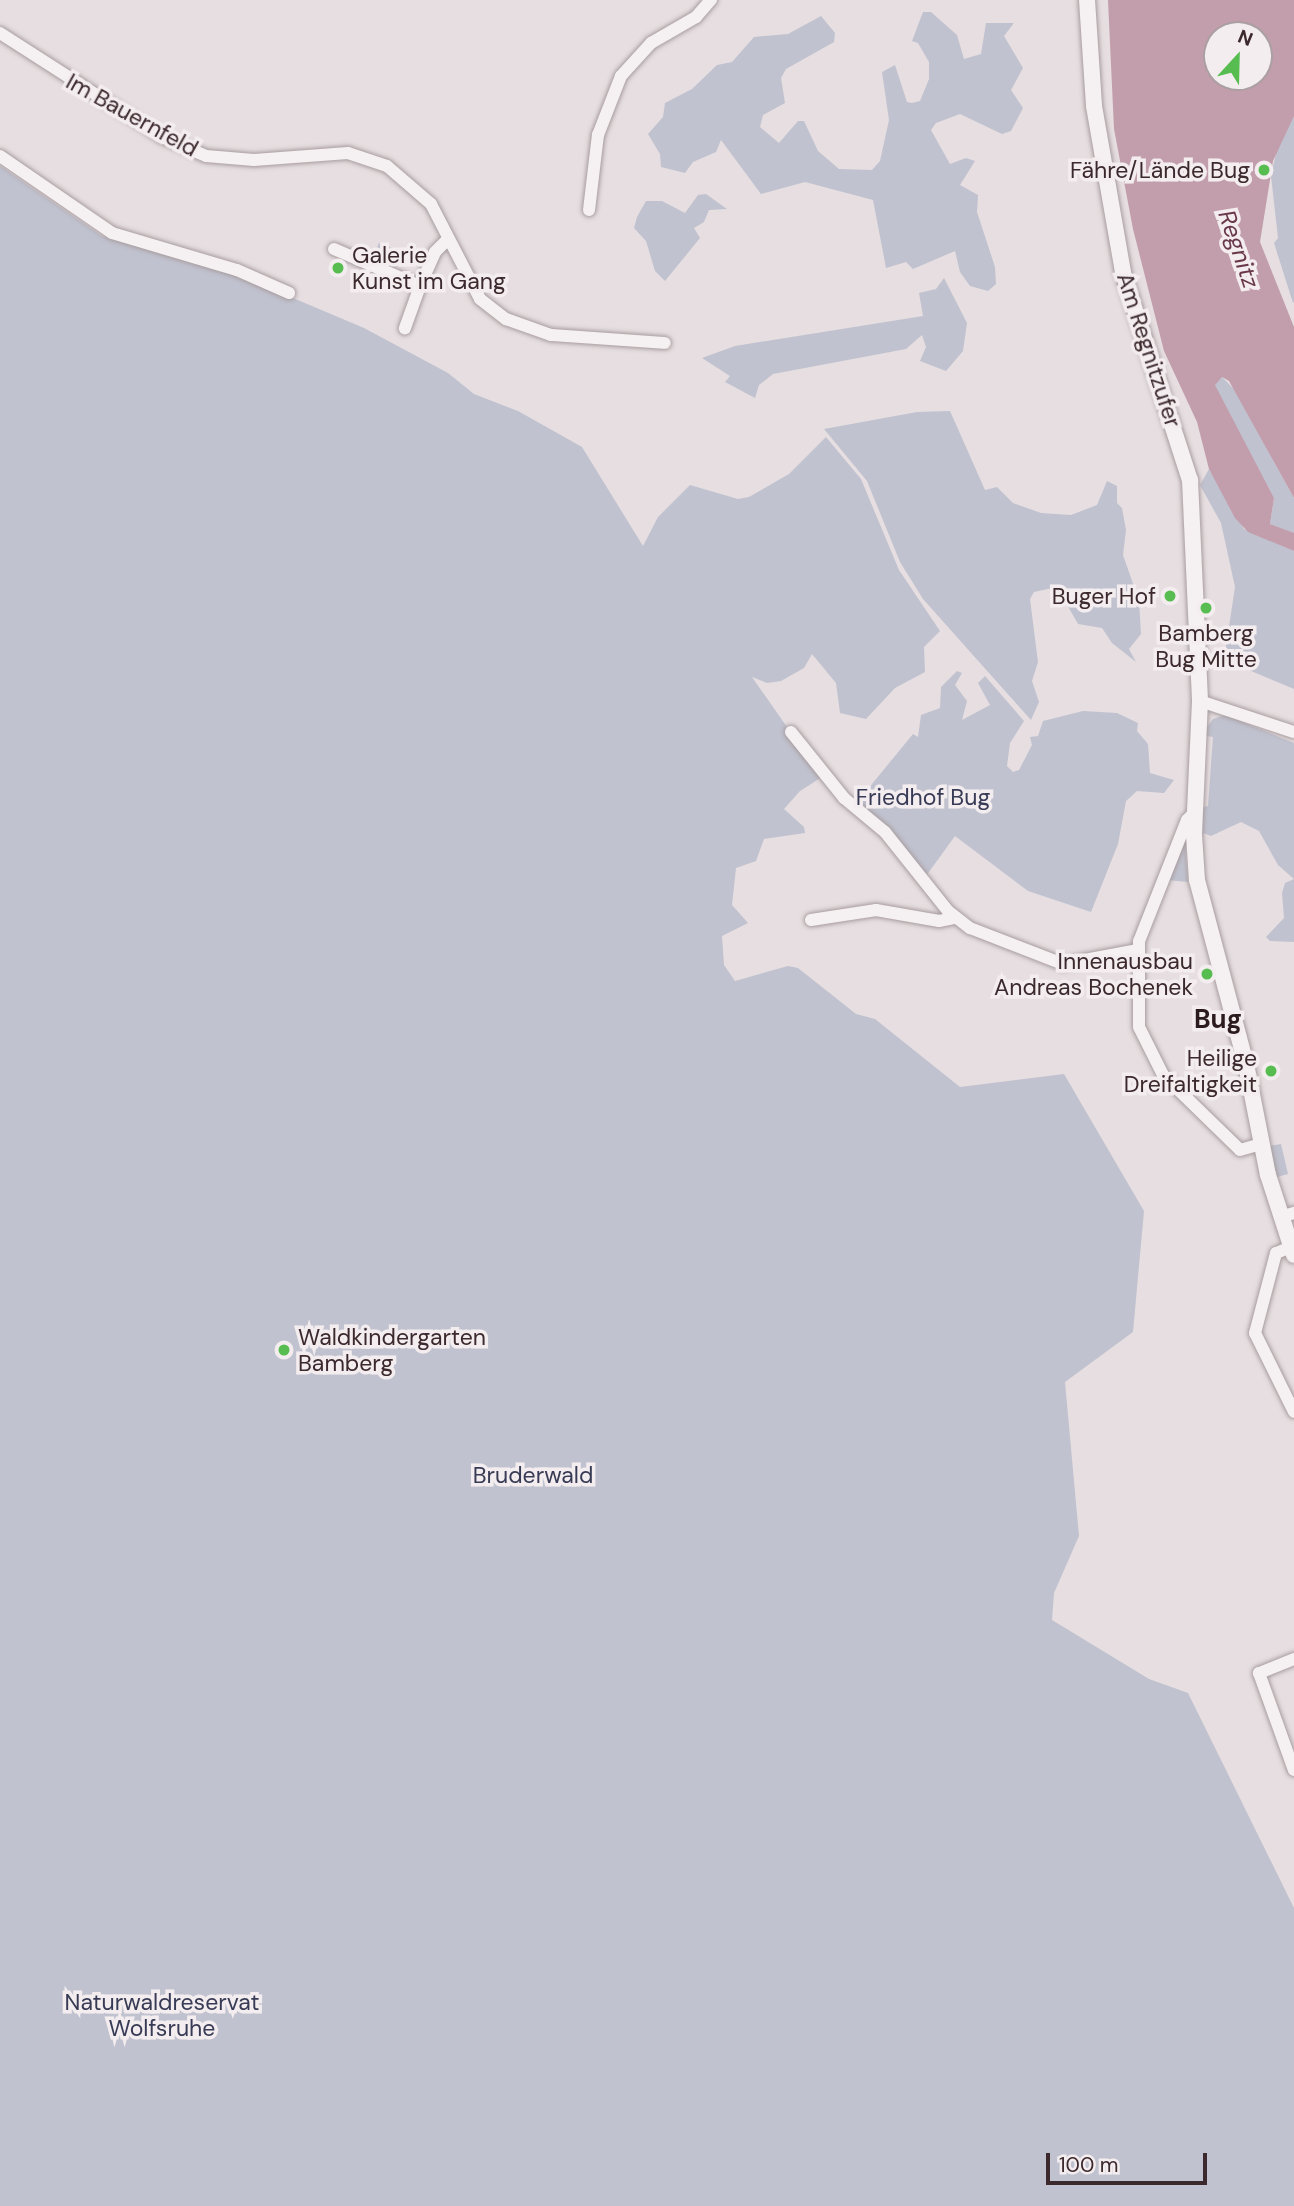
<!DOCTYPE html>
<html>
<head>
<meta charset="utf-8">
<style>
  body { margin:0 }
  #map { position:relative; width:1294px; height:2206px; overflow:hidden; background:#e6dee0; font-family:"DM Sans",sans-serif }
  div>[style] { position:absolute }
  .green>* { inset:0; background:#c0c2cf; transform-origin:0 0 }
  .water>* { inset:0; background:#c29dab }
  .roads { filter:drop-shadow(0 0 2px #a89da0) drop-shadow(0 0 2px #a89da0) }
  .minor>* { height:12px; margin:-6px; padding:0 6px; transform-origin:6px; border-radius:6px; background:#f5f0f1 }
  .tertiary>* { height:16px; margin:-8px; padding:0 8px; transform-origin:8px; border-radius:8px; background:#f5f0f1 }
  .dots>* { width:19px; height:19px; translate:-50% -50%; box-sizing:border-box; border:4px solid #f4edef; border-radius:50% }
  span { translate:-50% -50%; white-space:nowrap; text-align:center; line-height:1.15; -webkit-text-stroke:7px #f4edef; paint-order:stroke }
  .street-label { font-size:23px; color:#3b292e }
  .poi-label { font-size:23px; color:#3b292e }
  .right { translate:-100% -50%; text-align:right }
  .left { translate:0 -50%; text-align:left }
  .park-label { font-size:23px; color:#383b55 }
  .water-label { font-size:24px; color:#69384a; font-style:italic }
  .quarter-label { font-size:26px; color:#2b1b1f; font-weight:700 }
  .north { position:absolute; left:1203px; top:21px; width:70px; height:70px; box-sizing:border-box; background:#f4edef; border:2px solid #aa9fa2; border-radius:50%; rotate:22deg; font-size:19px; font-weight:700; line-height:28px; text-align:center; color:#3b292e }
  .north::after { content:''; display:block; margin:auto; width:24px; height:32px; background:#57bd50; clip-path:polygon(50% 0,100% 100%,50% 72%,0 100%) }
  .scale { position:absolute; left:1046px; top:2153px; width:161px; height:32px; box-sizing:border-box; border:4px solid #3b292e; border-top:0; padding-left:9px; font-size:21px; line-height:24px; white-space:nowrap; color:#3b292e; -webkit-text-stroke:5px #f4edef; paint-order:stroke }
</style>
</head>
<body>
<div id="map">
  <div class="green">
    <i style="clip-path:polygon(923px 12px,931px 12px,957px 35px,964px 59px,981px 54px,986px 23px,1014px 23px,1004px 36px,1023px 68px,1011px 90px,1023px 108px,1011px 131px,1002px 134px,960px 114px,936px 123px,931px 130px,950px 164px,966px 158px,975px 161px,960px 185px,978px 195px,977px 212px,995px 267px,996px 284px,988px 291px,970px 286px,960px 272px,955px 251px,913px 269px,906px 262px,886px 268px,873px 200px,805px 182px,761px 194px,721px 140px,716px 152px,693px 162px,685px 173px,661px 167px,660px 154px,648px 134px,663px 117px,665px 103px,692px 89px,717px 65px,732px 62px,754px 37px,788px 34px,821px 16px,835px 33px,834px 42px,786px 69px,781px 78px,785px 103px,763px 115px,760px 127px,779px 143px,798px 121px,804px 121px,818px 151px,839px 169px,872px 170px,880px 161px,889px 120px,882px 72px,895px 65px,907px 102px,912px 103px,920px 101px,929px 79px,929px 62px,918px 43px,912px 41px)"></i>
    <i style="clip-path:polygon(1294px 116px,1294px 302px,1293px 303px,1274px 243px,1278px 238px,1271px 176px,1278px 144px)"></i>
    <i style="clip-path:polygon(0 166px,102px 236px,234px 273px,364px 328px,448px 373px,474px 394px,518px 411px,582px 447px,643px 546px,658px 517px,690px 485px,738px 499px,749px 497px,789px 474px,826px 437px,861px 479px,899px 570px,940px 631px,924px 647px,925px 672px,895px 688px,866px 719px,840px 713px,836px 683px,812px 654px,804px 668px,781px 681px,767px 683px,752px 677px,822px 777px,800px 791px,784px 809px,804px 827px,805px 833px,764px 839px,756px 861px,736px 868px,732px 905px,748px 923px,722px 936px,724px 965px,735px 981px,788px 966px,798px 968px,856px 1014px,875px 1019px,960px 1087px,1064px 1074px,1144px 1211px,1133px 1332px,1065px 1382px,1079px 1536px,1054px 1593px,1052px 1620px,1149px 1679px,1188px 1693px,1294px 1908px,1294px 2206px,0 2206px)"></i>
    <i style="clip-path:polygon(706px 194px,727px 209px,709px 210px,704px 222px,694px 228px,700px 238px,665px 281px,655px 271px,646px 241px,634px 228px,637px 217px,646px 201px,662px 201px,685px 213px,698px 195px)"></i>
    <i style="left:379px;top:243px;width:24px;height:17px;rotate:22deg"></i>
    <i style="clip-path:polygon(944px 278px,967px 323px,963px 351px,946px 371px,920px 361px,926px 347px,922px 335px,906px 349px,773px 374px,759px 385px,755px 398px,725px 382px,730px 376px,702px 358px,735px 346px,923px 316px,919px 293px,936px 289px)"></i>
    <i style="clip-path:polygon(1222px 377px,1234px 389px,1294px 498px,1294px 534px,1270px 524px,1274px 498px,1216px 392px,1215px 383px)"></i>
    <i style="clip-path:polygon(950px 411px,985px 490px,997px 487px,1013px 503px,1041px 513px,1071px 515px,1097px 505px,1107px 481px,1117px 486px,1117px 503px,1122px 508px,1126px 530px,1123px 555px,1139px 601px,1141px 634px,1129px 649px,1136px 662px,1112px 643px,1102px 628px,1078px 624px,1057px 587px,1034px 592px,1030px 599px,1038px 662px,1032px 681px,1039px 702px,1031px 720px,923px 599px,900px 562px,867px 481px,824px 429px,917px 412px)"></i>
    <i style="clip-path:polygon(1209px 469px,1244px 529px,1294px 551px,1294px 689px,1232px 663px,1225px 653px,1235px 587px,1221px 523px,1200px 485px)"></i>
    <i style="clip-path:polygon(957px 671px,962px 673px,955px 685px,967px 701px,962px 720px,990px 705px,978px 683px,985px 676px,1024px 721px,1010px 743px,1007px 766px,1013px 772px,1019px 770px,1032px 745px,1030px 737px,1038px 736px,1043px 721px,1083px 711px,1117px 713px,1138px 723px,1137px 731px,1148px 744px,1150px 773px,1174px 780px,1164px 793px,1137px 791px,1126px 801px,1118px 844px,1091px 912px,1028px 891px,955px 836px,926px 876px,901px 843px,858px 801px,913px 734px,918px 737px,921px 715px,940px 708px,941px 687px)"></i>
    <i style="clip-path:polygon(1225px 715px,1294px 743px,1294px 942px,1270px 941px,1266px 937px,1284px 918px,1282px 893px,1285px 883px,1294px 879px,1278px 865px,1259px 831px,1241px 822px,1211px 836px,1203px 833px,1202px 807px,1208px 806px,1213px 737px,1206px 736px,1207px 727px,1213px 719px)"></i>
    <i style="clip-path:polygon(1184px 834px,1188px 882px,1166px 880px)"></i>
    <i style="clip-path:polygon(1281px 1144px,1288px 1174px,1277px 1177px,1268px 1146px)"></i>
  </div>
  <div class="water">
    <i style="clip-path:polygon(evenodd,1108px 0,1294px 0,1294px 116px,1273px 161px,1260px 242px,1294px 327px,1294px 498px,1229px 381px,1222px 377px,1215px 385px,1274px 498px,1270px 524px,1294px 533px,1294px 551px,1248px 532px,1235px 518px,1209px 469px,1197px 422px,1164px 351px,1133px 229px,1114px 129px,1108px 0,1217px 35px,1259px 35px,1259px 77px,1217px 77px,1217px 35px)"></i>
  </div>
  <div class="roads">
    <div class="minor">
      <i style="left:0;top:33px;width:193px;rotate:32.7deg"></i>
      <i style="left:162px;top:137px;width:48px;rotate:23.4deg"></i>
      <i style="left:206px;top:156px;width:48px;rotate:4.8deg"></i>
      <i style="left:254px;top:160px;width:94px;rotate:-4.3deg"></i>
      <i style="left:348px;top:153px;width:41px;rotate:18.4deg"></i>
      <i style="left:387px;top:166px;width:58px;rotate:40.8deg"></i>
      <i style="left:431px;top:204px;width:107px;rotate:62.7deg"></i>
      <i style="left:480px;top:299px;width:33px;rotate:38deg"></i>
      <i style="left:506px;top:319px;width:48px;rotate:19.6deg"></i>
      <i style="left:551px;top:335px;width:114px;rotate:4deg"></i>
      <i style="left:0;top:156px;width:136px;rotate:34.5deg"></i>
      <i style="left:112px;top:233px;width:130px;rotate:16.5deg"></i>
      <i style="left:237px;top:270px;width:57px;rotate:23.9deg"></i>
      <i style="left:589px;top:210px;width:76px;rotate:-83.2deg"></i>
      <i style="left:598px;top:135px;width:63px;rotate:-68.7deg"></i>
      <i style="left:621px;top:76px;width:45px;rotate:-47.7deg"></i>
      <i style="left:651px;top:43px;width:52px;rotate:-30deg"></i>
      <i style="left:696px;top:17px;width:23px;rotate:-49deg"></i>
      <i style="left:334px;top:249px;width:94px;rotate:23.3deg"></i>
      <i style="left:420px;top:286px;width:45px;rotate:109.7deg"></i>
      <i style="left:420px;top:286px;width:37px;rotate:-66deg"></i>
      <i style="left:435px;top:252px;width:18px;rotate:-45deg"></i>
      <i style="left:1200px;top:701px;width:99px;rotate:18.3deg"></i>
      <i style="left:791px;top:732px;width:85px;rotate:51.2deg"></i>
      <i style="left:844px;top:798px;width:53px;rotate:39.7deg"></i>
      <i style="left:885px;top:832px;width:101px;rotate:51.4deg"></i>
      <i style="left:948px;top:911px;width:28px;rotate:38deg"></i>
      <i style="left:970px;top:928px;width:100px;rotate:21.2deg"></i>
      <i style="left:1063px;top:964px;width:75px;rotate:-10.7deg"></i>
      <i style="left:1195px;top:812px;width:11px;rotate:135deg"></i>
      <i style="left:1187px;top:820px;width:130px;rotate:111.6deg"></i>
      <i style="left:1139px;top:941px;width:86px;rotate:90deg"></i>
      <i style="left:1139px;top:1027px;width:54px;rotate:63.4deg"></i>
      <i style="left:1163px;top:1075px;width:107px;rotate:44.2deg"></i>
      <i style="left:1240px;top:1150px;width:22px;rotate:-16deg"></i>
      <i style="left:811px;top:920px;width:66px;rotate:-8.7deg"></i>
      <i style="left:876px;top:910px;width:64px;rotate:9.9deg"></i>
      <i style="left:939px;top:921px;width:15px;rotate:-11deg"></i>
      <i style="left:1280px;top:1217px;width:15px;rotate:-16deg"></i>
      <i style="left:1291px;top:1247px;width:16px;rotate:158deg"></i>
      <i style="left:1276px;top:1253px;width:83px;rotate:104.7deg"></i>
      <i style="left:1255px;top:1333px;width:88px;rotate:63.7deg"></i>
      <i style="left:1294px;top:1659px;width:38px;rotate:158deg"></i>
      <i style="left:1259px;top:1673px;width:103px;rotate:70.2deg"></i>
    </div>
    <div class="tertiary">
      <i style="left:1087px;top:0;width:106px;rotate:86.2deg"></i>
      <i style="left:1094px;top:106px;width:169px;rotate:80.1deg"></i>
      <i style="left:1123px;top:273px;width:218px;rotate:72.1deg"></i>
      <i style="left:1190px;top:480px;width:221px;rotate:87.4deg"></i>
      <i style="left:1200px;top:701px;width:134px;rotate:92.6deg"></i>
      <i style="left:1194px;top:835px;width:45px;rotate:86.2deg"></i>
      <i style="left:1197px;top:880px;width:190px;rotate:75.1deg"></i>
      <i style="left:1246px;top:1064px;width:113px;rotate:78.8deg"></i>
      <i style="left:1268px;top:1175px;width:84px;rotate:72deg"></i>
    </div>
  </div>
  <div class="dots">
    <i style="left:1264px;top:170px;background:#57bd50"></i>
    <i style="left:338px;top:268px;background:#57bd50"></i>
    <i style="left:1170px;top:596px;background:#57bd50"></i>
    <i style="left:1206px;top:608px;background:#57bd50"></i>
    <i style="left:1207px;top:974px;background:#57bd50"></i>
    <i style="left:1271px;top:1071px;background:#57bd50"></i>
    <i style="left:284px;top:1350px;background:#57bd50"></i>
  </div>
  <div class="street-label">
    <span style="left:132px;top:115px;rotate:29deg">Im Bauernfeld</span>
    <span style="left:1149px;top:350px;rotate:72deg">Am Regnitzufer</span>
  </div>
  <div class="poi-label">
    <span class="right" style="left:1250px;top:170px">Fähre/Lände Bug</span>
    <span class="left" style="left:352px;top:268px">Galerie<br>Kunst im Gang</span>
    <span class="right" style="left:1156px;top:596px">Buger Hof</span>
    <span style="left:1206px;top:646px">Bamberg<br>Bug Mitte</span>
    <span class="right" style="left:1193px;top:974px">Innenausbau<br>Andreas Bochenek</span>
    <span class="right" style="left:1257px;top:1071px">Heilige<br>Dreifaltigkeit</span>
    <span class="left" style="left:298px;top:1350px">Waldkindergarten<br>Bamberg</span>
  </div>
  <div class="park-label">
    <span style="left:923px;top:797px">Friedhof Bug</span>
    <span style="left:533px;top:1475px">Bruderwald</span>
    <span style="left:162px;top:2015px">Naturwaldreservat<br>Wolfsruhe</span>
  </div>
  <div class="water-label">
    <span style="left:1239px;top:249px;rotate:71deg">Regnitz</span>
  </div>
  <div class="quarter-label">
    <span style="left:1218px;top:1020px">Bug</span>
  </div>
  <div class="north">N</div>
  <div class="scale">100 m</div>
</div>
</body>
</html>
